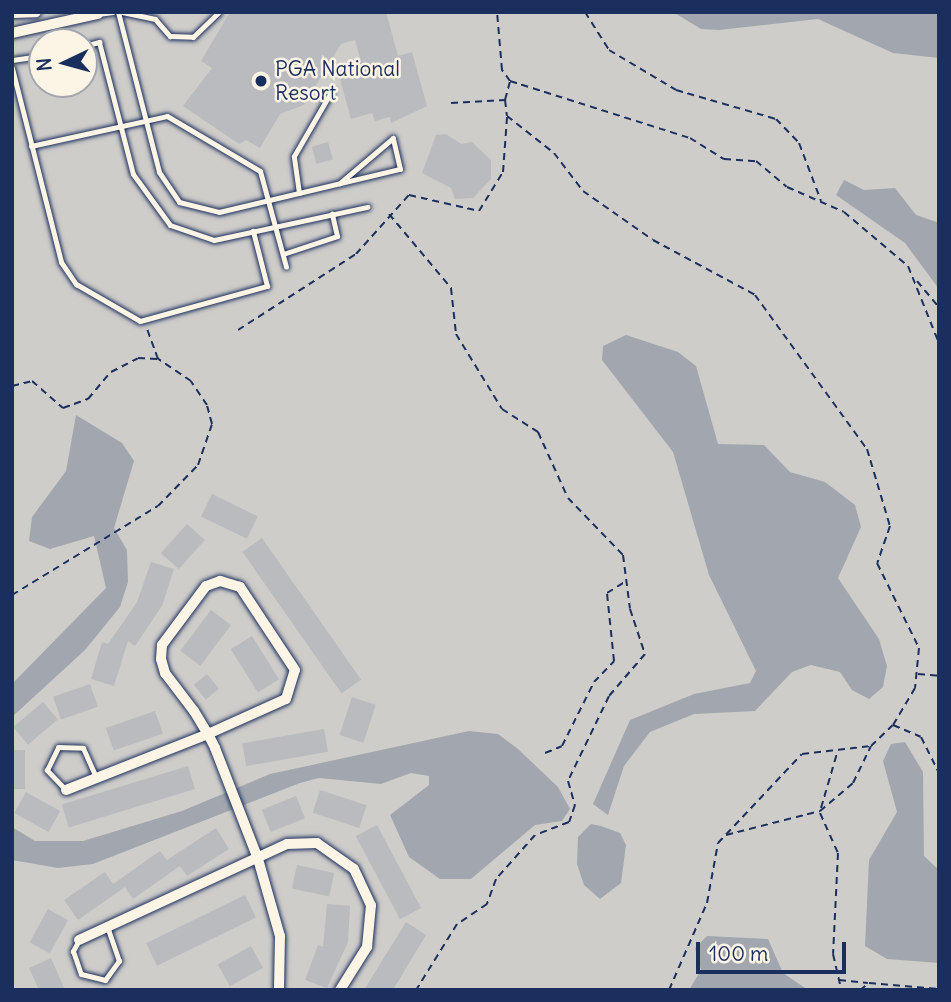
<!DOCTYPE html>
<html>
<head>
<meta charset="utf-8">
<style>
  body { margin:0 }
  #map { position:relative; width:951px; height:1002px; overflow:hidden; background:#eee9dd; font-family:Delius,sans-serif }
  div>[style] { position:absolute }
  .green>* { inset:0; background:#cfcdca }
  .water>* { inset:0; background:#a2a7af }
  .building>* { inset:0; background:#babbbe; transform-origin:0 0 }
  .path>* { height:2px; margin-top:-1px; transform-origin:0; background:repeating-linear-gradient(90deg,#1b2f5e 0 7px,transparent 0 12px) }
  .roads { filter:drop-shadow(0 0 2px #1b2f5e) drop-shadow(0 0 2px #1b2f5e) }
  .service>* { height:5px; margin:-2.5px; padding:0 2.5px; transform-origin:2.5px; border-radius:2.5px; background:#fcf5e5 }
  .minor>* { height:10px; margin:-5px; padding:0 5px; transform-origin:5px; border-radius:5px; background:#fcf5e5 }
  .dots>* { width:19px; height:19px; translate:-50% -50%; box-sizing:border-box; border:4px solid #fcf5e5; border-radius:50% }
  span { translate:-50% -50%; white-space:nowrap; text-align:center; line-height:1.15; -webkit-text-stroke:5px #fcf5e5; paint-order:stroke }
  .poi-label { font-size:21px; color:#1b2f5e }
  .left { translate:0 -50%; text-align:left }
  .frame { position:absolute; inset:0; border:14px solid #1b2f5e; pointer-events:none }
  .north { position:absolute; left:28px; top:28px; width:70px; height:70px; box-sizing:border-box; background:#fcf5e5; border:2px solid #a2a6af; border-radius:50%; rotate:265deg; font-size:19px; font-weight:700; line-height:28px; text-align:center; color:#1b2f5e }
  .north::after { content:''; display:block; margin:auto; width:24px; height:32px; background:#1b2f5e; clip-path:polygon(50% 0,100% 100%,50% 72%,0 100%) }
  .scale { position:absolute; left:696px; top:942px; width:150px; height:32px; box-sizing:border-box; border:4px solid #1b2f5e; border-top:0; padding-left:9px; font-size:21px; line-height:24px; white-space:nowrap; color:#1b2f5e; -webkit-text-stroke:5px #fcf5e5; paint-order:stroke }
</style>
</head>
<body>
<div id="map">
  <div class="green">
    <i style="clip-path:polygon(evenodd,12px 12px,939px 12px,939px 990px,12px 990px,12px 12px,42px 42px,84px 42px,84px 84px,42px 84px,42px 42px)"></i>
  </div>
  <div class="water">
    <i style="clip-path:polygon(673px 12px,939px 12px,939px 58px,893px 53px,818px 19px,719px 30px,701px 29px)"></i>
    <i style="clip-path:polygon(844px 180px,864px 190px,895px 188px,916px 215px,937px 222px,939px 289px,905px 243px,836px 195px)"></i>
    <i style="clip-path:polygon(626px 335px,678px 352px,696px 366px,718px 444px,764px 445px,790px 472px,825px 482px,855px 505px,861px 527px,838px 578px,879px 639px,887px 666px,883px 687px,869px 699px,852px 690px,840px 672px,811px 665px,792px 672px,755px 711px,694px 714px,650px 732px,624px 766px,608px 815px,593px 804px,630px 720px,694px 694px,750px 683px,756px 671px,709px 575px,673px 452px,602px 360px,603px 346px)"></i>
    <i style="clip-path:polygon(76px 415px,122px 443px,134px 461px,114px 528px,127px 550px,128px 582px,120px 607px,85px 650px,12px 717px,12px 684px,106px 588px,94px 536px,50px 549px,29px 541px,32px 517px,66px 471px)"></i>
    <i style="clip-path:polygon(469px 731px,498px 734px,518px 749px,558px 787px,570px 809px,562px 821px,535px 825px,471px 879px,440px 879px,409px 857px,390px 815px,429px 785px,429px 776px,411px 773px,381px 784px,319px 778px,300px 783px,93px 864px,58px 868px,12px 860px,12px 827px,35px 841px,83px 841px,182px 811px,270px 774px)"></i>
    <i style="clip-path:polygon(905px 742px,923px 772px,924px 856px,939px 870px,939px 963px,887px 959px,865px 946px,869px 860px,897px 812px,883px 761px,891px 744px)"></i>
    <i style="clip-path:polygon(601px 826px,620px 833px,626px 845px,621px 883px,600px 899px,584px 885px,577px 864px,578px 837px,591px 824px)"></i>
    <i style="clip-path:polygon(707px 936px,768px 939px,783px 973px,808px 990px,689px 990px,701px 970px,695px 948px)"></i>
  </div>
  <div class="building">
    <i style="clip-path:polygon(230px 12px,386px 12px,398px 56px,412px 52px,427px 106px,391px 123px,390px 117px,375px 121px,372px 113px,351px 119px,336px 65px,360px 58px,355px 40px,341px 44px,304px 105px,280px 114px,260px 148px,246px 140px,239px 144px,183px 106px,212px 68px,201px 61px)"></i>
    <i style="clip-path:polygon(446px 134px,461px 144px,472px 142px,491px 160px,491px 179px,473px 198px,455px 199px,451px 188px,422px 173px,436px 135px)"></i>
    <i style="left:328px;top:142px;width:18px;height:17px;rotate:74deg"></i>
    <i style="left:212px;top:494px;width:51px;height:25px;rotate:26deg"></i>
    <i style="left:187px;top:524px;width:24px;height:39px;rotate:42deg"></i>
    <i style="left:262px;top:538px;width:173px;height:24px;rotate:55deg"></i>
    <i style="clip-path:polygon(151px 562px,174px 569px,162px 606px,135px 646px,128px 641px,114px 686px,91px 679px,102px 642px,108px 644px,137px 602px)"></i>
    <i style="left:211px;top:610px;width:25px;height:51px;rotate:37deg"></i>
    <i style="left:252px;top:636px;width:51px;height:25px;rotate:58deg"></i>
    <i style="left:207px;top:674px;width:19px;height:17px;rotate:51deg"></i>
    <i style="left:90px;top:684px;width:24px;height:39px;rotate:71deg"></i>
    <i style="left:352px;top:697px;width:25px;height:40px;rotate:18deg"></i>
    <i style="left:43px;top:702px;width:23px;height:39px;rotate:50deg"></i>
    <i style="left:155px;top:711px;width:24px;height:52px;rotate:71deg"></i>
    <i style="left:324px;top:729px;width:23px;height:83px;rotate:80deg"></i>
    <i style="left:12px;top:750px;width:13px;height:39px"></i>
    <i style="left:188px;top:766px;width:24px;height:132px;rotate:73deg"></i>
    <i style="left:320px;top:790px;width:49px;height:24px;rotate:18deg"></i>
    <i style="left:26px;top:792px;width:39px;height:24px;rotate:29deg"></i>
    <i style="left:296px;top:796px;width:24px;height:37px;rotate:68deg"></i>
    <i style="left:377px;top:825px;width:94px;height:24px;rotate:62deg"></i>
    <i style="clip-path:polygon(216px 828px,229px 849px,187px 876px,180px 866px,133px 899px,125px 887px,78px 920px,64px 900px,105px 872px,113px 884px,160px 851px,167px 860px)"></i>
    <i style="left:297px;top:865px;width:38px;height:24px;rotate:12deg"></i>
    <i style="left:245px;top:895px;width:25px;height:110px;rotate:64deg"></i>
    <i style="clip-path:polygon(327px 904px,350px 906px,348px 942px,327px 988px,305px 980px,318px 945px,323px 947px)"></i>
    <i style="left:48px;top:909px;width:23px;height:38px;rotate:29deg"></i>
    <i style="clip-path:polygon(406px 922px,426px 935px,393px 990px,364px 990px)"></i>
    <i style="left:251px;top:946px;width:25px;height:38px;rotate:61deg"></i>
    <i style="clip-path:polygon(51px 958px,65px 990px,39px 990px,29px 968px)"></i>
  </div>
  <div class="path">
    <i style="left:585px;top:12px;width:45px;rotate:57.7deg"></i>
    <i style="left:609px;top:50px;width:78px;rotate:30.8deg"></i>
    <i style="left:676px;top:90px;width:104px;rotate:16.2deg"></i>
    <i style="left:776px;top:119px;width:33px;rotate:46deg"></i>
    <i style="left:799px;top:143px;width:62px;rotate:69.2deg"></i>
    <i style="left:510px;top:81px;width:189px;rotate:17.6deg"></i>
    <i style="left:690px;top:138px;width:40px;rotate:32deg"></i>
    <i style="left:724px;top:159px;width:32px;rotate:4deg"></i>
    <i style="left:756px;top:161px;width:40px;rotate:40deg"></i>
    <i style="left:787px;top:187px;width:62px;rotate:23.7deg"></i>
    <i style="left:844px;top:212px;width:84px;rotate:40.2deg"></i>
    <i style="left:908px;top:266px;width:83px;rotate:68.1deg"></i>
    <i style="left:505px;top:100px;width:16px;rotate:83deg"></i>
    <i style="left:507px;top:116px;width:60px;rotate:38.2deg"></i>
    <i style="left:554px;top:153px;width:48px;rotate:52.7deg"></i>
    <i style="left:583px;top:191px;width:85px;rotate:35deg"></i>
    <i style="left:653px;top:240px;width:116px;rotate:28.3deg"></i>
    <i style="left:755px;top:295px;width:190px;rotate:54deg"></i>
    <i style="left:867px;top:449px;width:80px;rotate:73.4deg"></i>
    <i style="left:890px;top:526px;width:39px;rotate:109deg"></i>
    <i style="left:877px;top:563px;width:95px;rotate:63.7deg"></i>
    <i style="left:919px;top:648px;width:40px;rotate:95.7deg"></i>
    <i style="left:915px;top:688px;width:43px;rotate:120.7deg"></i>
    <i style="left:451px;top:103px;width:54px;rotate:-3.2deg"></i>
    <i style="left:505px;top:100px;width:20px;rotate:-75deg"></i>
    <i style="left:510px;top:81px;width:14px;rotate:-126deg"></i>
    <i style="left:502px;top:70px;width:58px;rotate:-94.9deg"></i>
    <i style="left:389px;top:214px;width:97px;rotate:50deg"></i>
    <i style="left:451px;top:288px;width:46px;rotate:83.8deg"></i>
    <i style="left:456px;top:334px;width:88px;rotate:58.5deg"></i>
    <i style="left:502px;top:409px;width:43px;rotate:32.6deg"></i>
    <i style="left:538px;top:432px;width:72px;rotate:65.6deg"></i>
    <i style="left:568px;top:498px;width:79px;rotate:46deg"></i>
    <i style="left:623px;top:555px;width:54px;rotate:82.6deg"></i>
    <i style="left:630px;top:609px;width:47px;rotate:71.6deg"></i>
    <i style="left:645px;top:654px;width:55px;rotate:130.6deg"></i>
    <i style="left:609px;top:696px;width:94px;rotate:115.8deg"></i>
    <i style="left:568px;top:781px;width:25px;rotate:74deg"></i>
    <i style="left:575px;top:805px;width:18px;rotate:109deg"></i>
    <i style="left:569px;top:822px;width:36px;rotate:159deg"></i>
    <i style="left:535px;top:835px;width:59px;rotate:131.6deg"></i>
    <i style="left:496px;top:879px;width:27px;rotate:110deg"></i>
    <i style="left:487px;top:904px;width:36px;rotate:146deg"></i>
    <i style="left:457px;top:924px;width:78px;rotate:121.8deg"></i>
    <i style="left:917px;top:281px;width:34px;rotate:50deg"></i>
    <i style="left:238px;top:330px;width:140px;rotate:-32.8deg"></i>
    <i style="left:356px;top:254px;width:79px;rotate:-48.1deg"></i>
    <i style="left:409px;top:195px;width:72px;rotate:12.9deg"></i>
    <i style="left:479px;top:211px;width:46px;rotate:-58.4deg"></i>
    <i style="left:503px;top:172px;width:55px;rotate:-85.8deg"></i>
    <i style="left:12px;top:386px;width:21px;rotate:-14deg"></i>
    <i style="left:32px;top:381px;width:41px;rotate:41.1deg"></i>
    <i style="left:63px;top:408px;width:27px;rotate:-20deg"></i>
    <i style="left:88px;top:399px;width:35px;rotate:-50deg"></i>
    <i style="left:111px;top:372px;width:30px;rotate:-27deg"></i>
    <i style="left:138px;top:358px;width:19px;rotate:3deg"></i>
    <i style="left:12px;top:595px;width:171px;rotate:-31.4deg"></i>
    <i style="left:158px;top:506px;width:57px;rotate:-45.7deg"></i>
    <i style="left:198px;top:465px;width:43px;rotate:-71.1deg"></i>
    <i style="left:212px;top:424px;width:20px;rotate:-105deg"></i>
    <i style="left:207px;top:405px;width:29px;rotate:-124deg"></i>
    <i style="left:191px;top:381px;width:40px;rotate:-146deg"></i>
    <i style="left:158px;top:359px;width:33px;rotate:-110deg"></i>
    <i style="left:918px;top:674px;width:21px;rotate:5deg"></i>
    <i style="left:545px;top:753px;width:18px;rotate:-22deg"></i>
    <i style="left:562px;top:746px;width:72px;rotate:-63.4deg"></i>
    <i style="left:594px;top:682px;width:29px;rotate:-46deg"></i>
    <i style="left:614px;top:661px;width:68px;rotate:-95.9deg"></i>
    <i style="left:607px;top:593px;width:22px;rotate:-32deg"></i>
    <i style="left:821px;top:808px;width:60px;rotate:-73.7deg"></i>
    <i style="left:820px;top:813px;width:44px;rotate:65.8deg"></i>
    <i style="left:838px;top:853px;width:101px;rotate:92.8deg"></i>
    <i style="left:833px;top:954px;width:37px;rotate:77deg"></i>
    <i style="left:726px;top:835px;width:97px;rotate:-14.3deg"></i>
    <i style="left:820px;top:811px;width:43px;rotate:-40.3deg"></i>
    <i style="left:853px;top:783px;width:41px;rotate:-64.1deg"></i>
    <i style="left:871px;top:746px;width:30px;rotate:-44deg"></i>
    <i style="left:893px;top:725px;width:30px;rotate:23deg"></i>
    <i style="left:921px;top:737px;width:40px;rotate:63.4deg"></i>
    <i style="left:839px;top:980px;width:29px;rotate:6deg"></i>
    <i style="left:669px;top:990px;width:95px;rotate:-66.4deg"></i>
    <i style="left:707px;top:903px;width:61px;rotate:-79.6deg"></i>
    <i style="left:718px;top:843px;width:122px;rotate:-46.7deg"></i>
    <i style="left:802px;top:754px;width:69px;rotate:-6.6deg"></i>
    <i style="left:860px;top:990px;width:11px;rotate:-38deg"></i>
    <i style="left:869px;top:983px;width:70px;rotate:4.9deg"></i>
  </div>
  <div class="roads">
    <div class="service">
      <i style="left:118px;top:12px;width:165px;rotate:75.6deg"></i>
      <i style="left:159px;top:172px;width:36px;rotate:56deg"></i>
      <i style="left:179px;top:202px;width:41px;rotate:14deg"></i>
      <i style="left:219px;top:212px;width:186px;rotate:-13.4deg"></i>
      <i style="left:400px;top:169px;width:32px;rotate:-103deg"></i>
      <i style="left:393px;top:138px;width:70px;rotate:139.7deg"></i>
      <i style="left:122px;top:12px;width:34px;rotate:12deg"></i>
      <i style="left:155px;top:19px;width:23px;rotate:49deg"></i>
      <i style="left:170px;top:36px;width:23px;rotate:2deg"></i>
      <i style="left:193px;top:37px;width:36px;rotate:-44deg"></i>
      <i style="left:98px;top:14px;width:15px;rotate:-8deg"></i>
      <i style="left:84px;top:46px;width:16px;rotate:-15deg"></i>
      <i style="left:99px;top:42px;width:136px;rotate:75.6deg"></i>
      <i style="left:133px;top:174px;width:63px;rotate:54deg"></i>
      <i style="left:170px;top:225px;width:46px;rotate:18.8deg"></i>
      <i style="left:214px;top:240px;width:157px;rotate:-12.2deg"></i>
      <i style="left:12px;top:60px;width:30px;rotate:-8deg"></i>
      <i style="left:12px;top:68px;width:200px;rotate:75.8deg"></i>
      <i style="left:61px;top:262px;width:27px;rotate:56deg"></i>
      <i style="left:76px;top:284px;width:74px;rotate:30deg"></i>
      <i style="left:140px;top:321px;width:132px;rotate:-15.4deg"></i>
      <i style="left:267px;top:286px;width:57px;rotate:-104.3deg"></i>
      <i style="left:31px;top:146px;width:139px;rotate:-12.4deg"></i>
      <i style="left:167px;top:116px;width:108px;rotate:30.6deg"></i>
      <i style="left:260px;top:171px;width:99px;rotate:74.8deg"></i>
      <i style="left:299px;top:193px;width:37px;rotate:-98deg"></i>
      <i style="left:294px;top:156px;width:74px;rotate:-60deg"></i>
      <i style="left:283px;top:254px;width:57px;rotate:-18.4deg"></i>
      <i style="left:337px;top:236px;width:23px;rotate:-103deg"></i>
      <i style="left:66px;top:790px;width:28px;rotate:-134deg"></i>
      <i style="left:47px;top:770px;width:25px;rotate:-64deg"></i>
      <i style="left:58px;top:747px;width:25px;rotate:2deg"></i>
      <i style="left:83px;top:748px;width:32px;rotate:66deg"></i>
      <i style="left:79px;top:940px;width:13px;rotate:119deg"></i>
      <i style="left:73px;top:951px;width:24px;rotate:71deg"></i>
      <i style="left:81px;top:974px;width:25px;rotate:14deg"></i>
      <i style="left:105px;top:980px;width:24px;rotate:-54deg"></i>
      <i style="left:119px;top:961px;width:36px;rotate:-109deg"></i>
    </div>
    <div class="minor">
      <i style="left:12px;top:13px;width:24px;rotate:-2deg"></i>
      <i style="left:12px;top:33px;width:88px;rotate:-12.5deg"></i>
      <i style="left:66px;top:790px;width:153px;rotate:-21.5deg"></i>
      <i style="left:208px;top:734px;width:85px;rotate:-24.2deg"></i>
      <i style="left:286px;top:699px;width:30px;rotate:-73deg"></i>
      <i style="left:295px;top:670px;width:100px;rotate:-123.5deg"></i>
      <i style="left:240px;top:587px;width:21px;rotate:-163deg"></i>
      <i style="left:220px;top:581px;width:15px;rotate:160deg"></i>
      <i style="left:206px;top:586px;width:74px;rotate:126.7deg"></i>
      <i style="left:162px;top:645px;width:14px;rotate:94deg"></i>
      <i style="left:161px;top:659px;width:15px;rotate:74deg"></i>
      <i style="left:165px;top:673px;width:48px;rotate:52.7deg"></i>
      <i style="left:194px;top:711px;width:27px;rotate:59deg"></i>
      <i style="left:208px;top:734px;width:16px;rotate:63deg"></i>
      <i style="left:215px;top:748px;width:119px;rotate:68.8deg"></i>
      <i style="left:258px;top:859px;width:80px;rotate:74.1deg"></i>
      <i style="left:280px;top:936px;width:54px;rotate:91.1deg"></i>
      <i style="left:79px;top:940px;width:229px;rotate:-24.8deg"></i>
      <i style="left:287px;top:844px;width:30px;rotate:-2deg"></i>
      <i style="left:317px;top:843px;width:45px;rotate:35.1deg"></i>
      <i style="left:354px;top:869px;width:40px;rotate:65deg"></i>
      <i style="left:371px;top:905px;width:42px;rotate:95.4deg"></i>
      <i style="left:367px;top:947px;width:51px;rotate:122.1deg"></i>
    </div>
  </div>
  <div class="dots">
    <i style="left:261px;top:81px;background:#1b2f5e"></i>
  </div>
  <div class="poi-label">
    <span class="left" style="left:275px;top:81px">PGA National<br>Resort</span>
  </div>
  <div class="frame"></div>
  <div class="north">N</div>
  <div class="scale">100 m</div>
</div>
</body>
</html>
